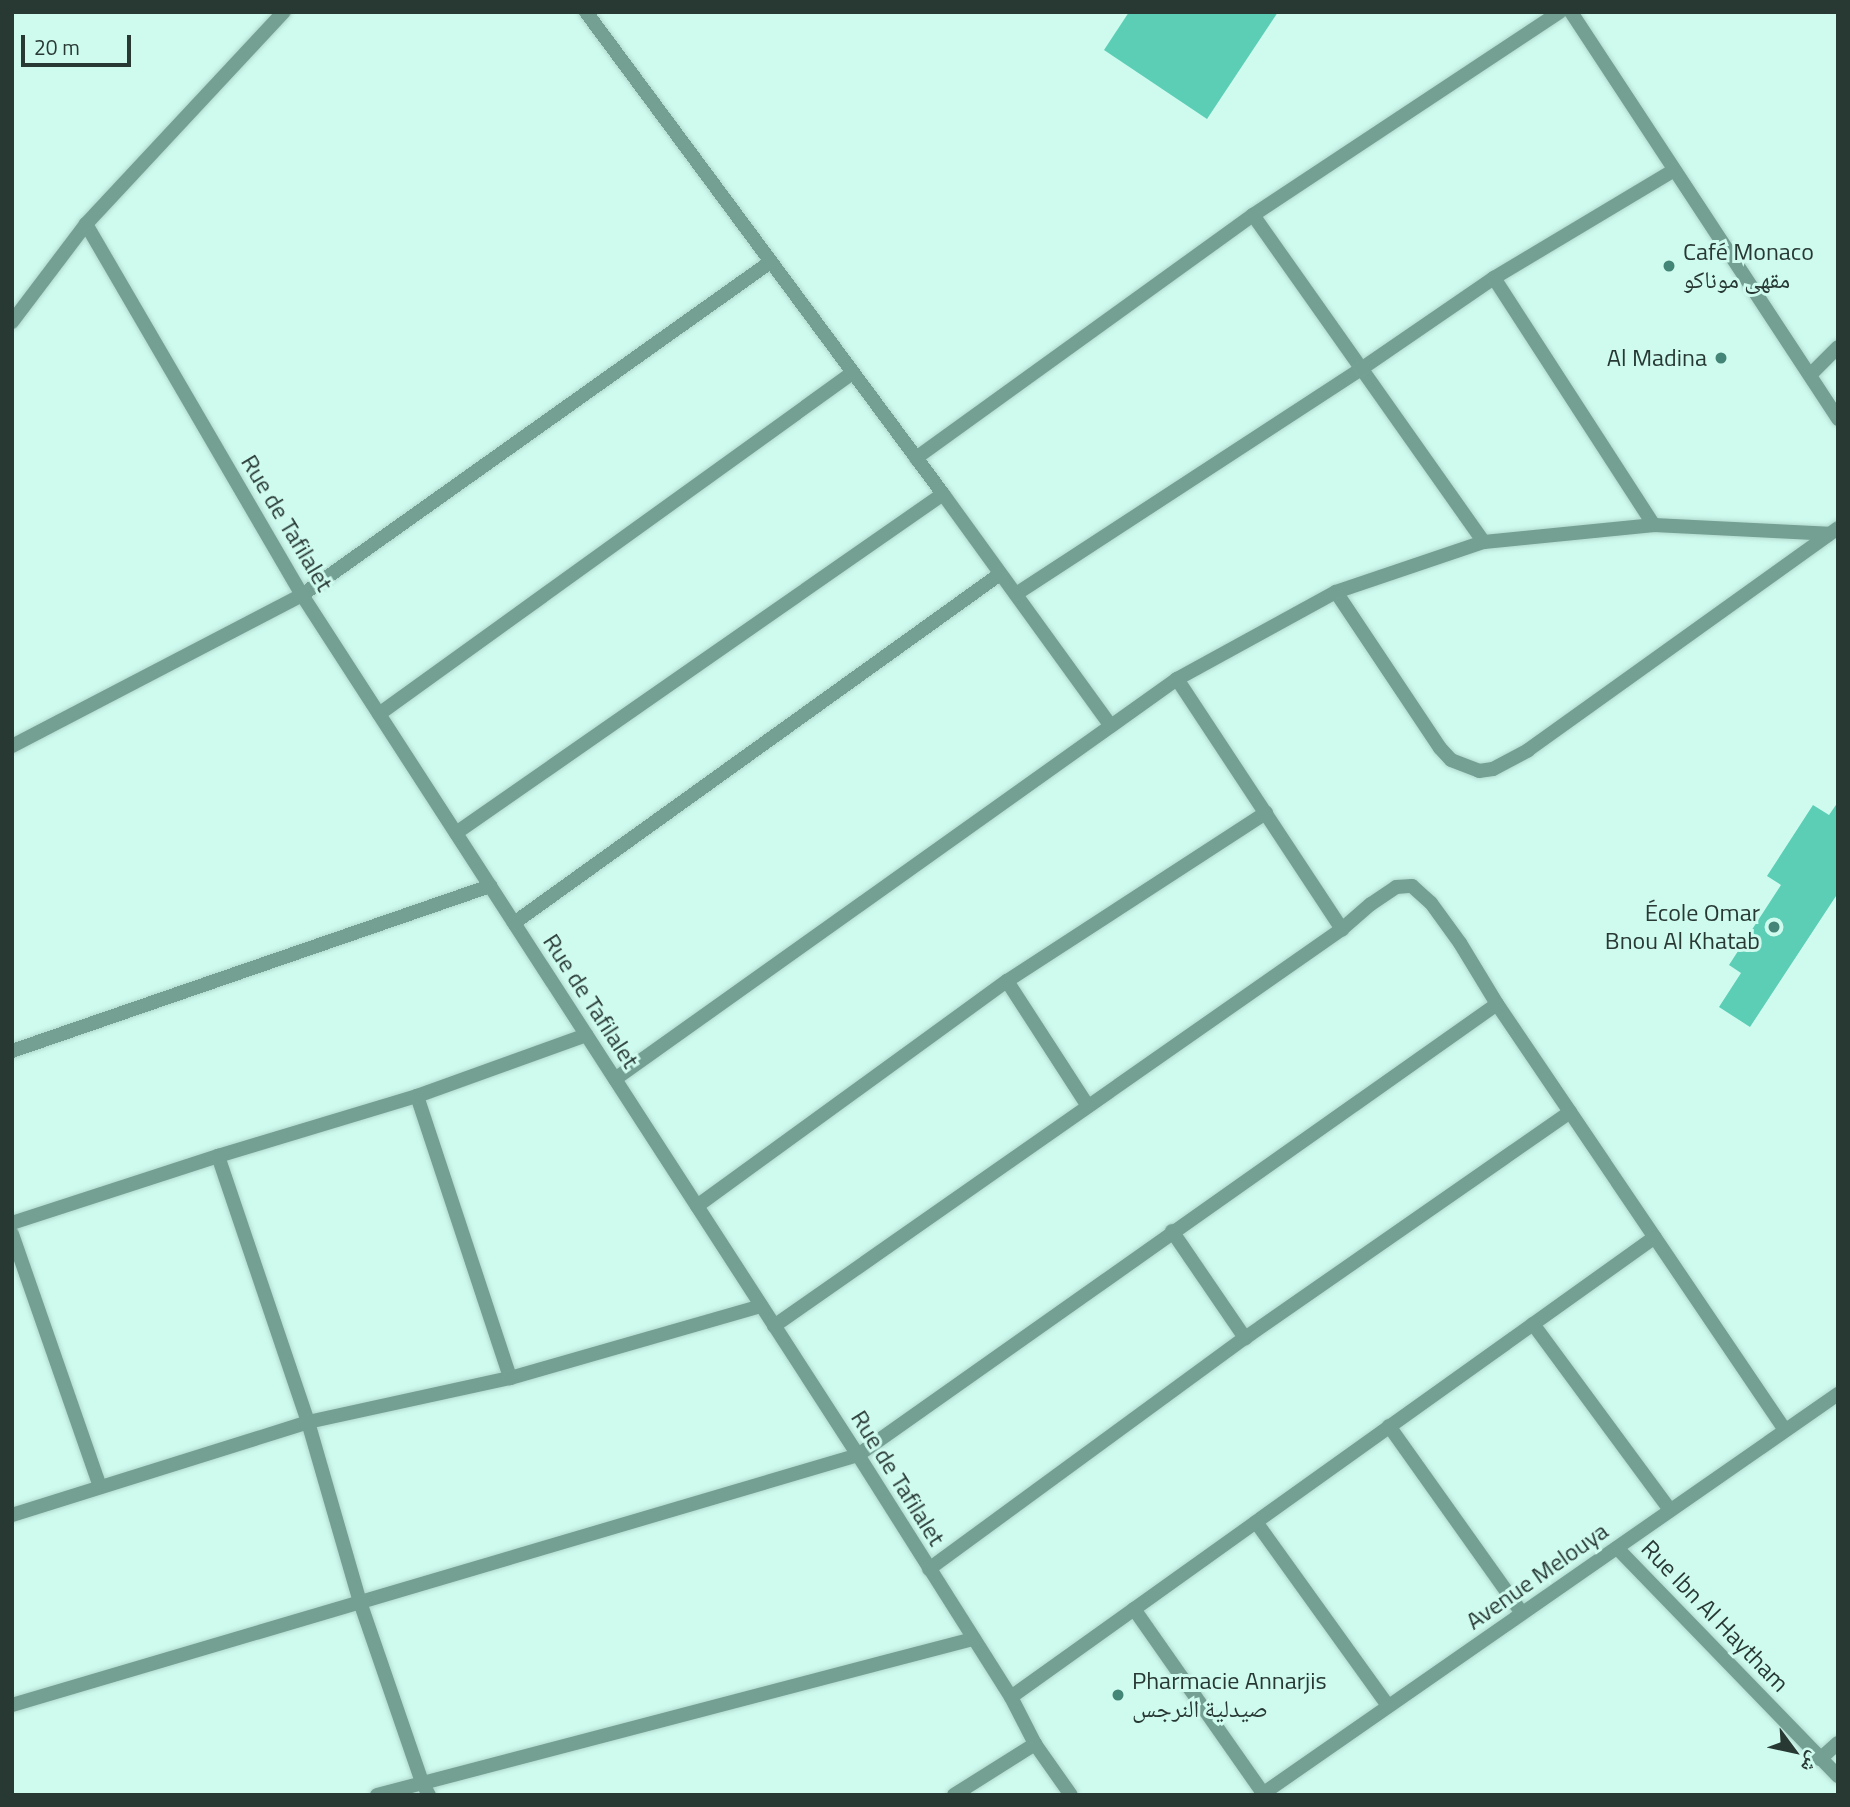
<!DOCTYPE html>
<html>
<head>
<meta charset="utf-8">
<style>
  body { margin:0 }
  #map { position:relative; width:1850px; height:1807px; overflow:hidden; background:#cffbef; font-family:"Titillium Web","Noto Naskh Arabic",sans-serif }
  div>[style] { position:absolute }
  .building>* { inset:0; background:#5bceb5 }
  .roads { filter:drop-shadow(0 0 2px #b1d8cd) drop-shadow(0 0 2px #b1d8cd) }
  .service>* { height:14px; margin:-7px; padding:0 7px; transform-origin:7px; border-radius:7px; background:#74a094 }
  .minor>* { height:14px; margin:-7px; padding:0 7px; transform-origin:7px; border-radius:7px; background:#74a094 }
  .dots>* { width:19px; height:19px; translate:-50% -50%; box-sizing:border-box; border:4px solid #cffbef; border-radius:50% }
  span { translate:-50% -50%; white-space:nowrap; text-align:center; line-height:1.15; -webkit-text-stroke:6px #cffbef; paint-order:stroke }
  .poi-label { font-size:24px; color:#283934 }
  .left { translate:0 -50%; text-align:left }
  .right { translate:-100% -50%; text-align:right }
  .street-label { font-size:24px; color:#283934 }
  .frame { position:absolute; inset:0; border:14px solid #283934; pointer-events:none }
  .north { position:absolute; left:1759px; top:1716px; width:70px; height:70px; -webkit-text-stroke:5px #cffbef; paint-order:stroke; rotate:123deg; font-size:19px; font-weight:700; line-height:28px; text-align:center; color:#283934 }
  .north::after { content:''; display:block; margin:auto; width:24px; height:32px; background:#283934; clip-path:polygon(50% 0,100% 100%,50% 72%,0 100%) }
  .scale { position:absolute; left:21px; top:35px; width:110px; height:32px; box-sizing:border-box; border:4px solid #283934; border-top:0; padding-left:9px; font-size:21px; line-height:24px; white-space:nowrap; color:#283934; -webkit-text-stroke:5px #cffbef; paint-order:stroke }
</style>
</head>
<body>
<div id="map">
  <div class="building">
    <i style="clip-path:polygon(1129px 12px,1278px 12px,1207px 119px,1104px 50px)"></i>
    <i style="clip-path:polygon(1838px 802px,1838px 893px,1750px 1027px,1719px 1007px,1741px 973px,1729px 965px,1781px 885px,1767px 876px,1813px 805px,1829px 815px)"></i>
  </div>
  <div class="roads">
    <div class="service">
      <i style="left:916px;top:458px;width:415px;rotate:-35.8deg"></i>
      <i style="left:1253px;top:215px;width:368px;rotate:-33.5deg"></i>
      <i style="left:1336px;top:592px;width:187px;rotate:56.3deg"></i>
      <i style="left:12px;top:746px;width:327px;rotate:-27.5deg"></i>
      <i style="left:302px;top:595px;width:573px;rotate:-35.41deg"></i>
      <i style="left:417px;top:1096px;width:297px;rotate:71.7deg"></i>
      <i style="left:218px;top:1156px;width:281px;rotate:71.3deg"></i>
      <i style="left:308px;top:1422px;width:187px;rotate:73.9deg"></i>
      <i style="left:360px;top:1602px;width:190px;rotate:71deg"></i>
      <i style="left:422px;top:1782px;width:15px;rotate:62deg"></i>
      <i style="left:12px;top:1223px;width:217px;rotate:-18deg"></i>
      <i style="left:218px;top:1156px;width:208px;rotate:-16.8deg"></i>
      <i style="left:417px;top:1096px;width:180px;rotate:-19.8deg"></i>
      <i style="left:1172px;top:1231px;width:130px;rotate:55.7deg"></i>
      <i style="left:12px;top:1234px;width:267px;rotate:70.8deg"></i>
      <i style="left:1533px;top:1324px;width:231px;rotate:53.6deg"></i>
      <i style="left:1389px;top:1426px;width:229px;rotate:54.6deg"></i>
      <i style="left:12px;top:1515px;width:310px;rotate:-17.4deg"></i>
      <i style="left:308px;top:1422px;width:207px;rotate:-12.3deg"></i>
      <i style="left:510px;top:1378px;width:261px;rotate:-16deg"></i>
      <i style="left:1256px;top:1522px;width:226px;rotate:54.3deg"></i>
      <i style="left:1134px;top:1609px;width:225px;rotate:55deg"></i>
      <i style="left:12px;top:1705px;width:882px;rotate:-16.46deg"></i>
      <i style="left:1820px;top:1759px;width:24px;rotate:-42deg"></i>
      <i style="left:377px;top:1795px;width:616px;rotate:-14.67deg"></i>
      <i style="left:954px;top:1795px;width:96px;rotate:-32.2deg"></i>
    </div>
    <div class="minor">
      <i style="left:586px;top:12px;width:600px;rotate:53.47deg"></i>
      <i style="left:943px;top:494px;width:286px;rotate:54.1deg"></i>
      <i style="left:1571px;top:12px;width:487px;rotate:56.7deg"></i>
      <i style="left:1253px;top:215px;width:400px;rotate:54.8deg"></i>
      <i style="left:86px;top:224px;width:429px;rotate:59.8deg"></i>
      <i style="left:302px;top:595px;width:1024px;rotate:57.12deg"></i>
      <i style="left:858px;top:1455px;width:286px;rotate:57.7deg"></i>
      <i style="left:1011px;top:1697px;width:53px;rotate:62.9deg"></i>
      <i style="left:1035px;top:1744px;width:62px;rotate:54.8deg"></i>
      <i style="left:1494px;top:278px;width:294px;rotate:57.1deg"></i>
      <i style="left:12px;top:322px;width:123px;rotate:-52.9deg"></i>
      <i style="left:86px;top:224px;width:290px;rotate:-47deg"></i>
      <i style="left:1811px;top:374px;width:38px;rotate:-45deg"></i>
      <i style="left:1016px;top:594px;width:412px;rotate:-33.1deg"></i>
      <i style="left:1361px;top:369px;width:161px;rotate:-34.4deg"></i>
      <i style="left:1494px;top:278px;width:209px;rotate:-30.9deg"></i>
      <i style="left:1177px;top:679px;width:300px;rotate:56.6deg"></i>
      <i style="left:379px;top:714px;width:582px;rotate:-35.77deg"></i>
      <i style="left:1440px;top:748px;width:16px;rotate:47deg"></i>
      <i style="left:1451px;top:760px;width:30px;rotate:21deg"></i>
      <i style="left:1479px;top:771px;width:14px;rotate:-8deg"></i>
      <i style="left:1493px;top:769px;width:40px;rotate:-28deg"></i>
      <i style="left:1528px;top:750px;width:381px;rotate:-35.6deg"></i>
      <i style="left:456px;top:833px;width:593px;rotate:-34.84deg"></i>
      <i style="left:514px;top:923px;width:598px;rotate:-35.68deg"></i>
      <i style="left:1007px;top:981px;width:149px;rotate:57.1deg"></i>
      <i style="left:12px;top:1051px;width:506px;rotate:-19.04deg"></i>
      <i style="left:615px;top:1079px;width:690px;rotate:-35.44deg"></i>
      <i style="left:1177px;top:679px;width:181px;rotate:-28.7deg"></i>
      <i style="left:1336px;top:592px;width:156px;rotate:-18.7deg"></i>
      <i style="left:1484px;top:542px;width:171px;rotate:-5.7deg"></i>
      <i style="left:1654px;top:525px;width:175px;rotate:2.9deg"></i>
      <i style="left:697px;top:1206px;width:383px;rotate:-36deg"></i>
      <i style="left:1007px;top:981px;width:309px;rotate:-33deg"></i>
      <i style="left:774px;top:1326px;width:693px;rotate:-34.95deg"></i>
      <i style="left:1342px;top:929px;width:38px;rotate:-41deg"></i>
      <i style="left:1371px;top:904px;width:30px;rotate:-34deg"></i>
      <i style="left:1396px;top:887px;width:16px;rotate:-4deg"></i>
      <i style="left:1412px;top:886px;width:25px;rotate:42deg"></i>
      <i style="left:1431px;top:903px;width:49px;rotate:54.1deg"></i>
      <i style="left:1460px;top:943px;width:71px;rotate:58.8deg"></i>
      <i style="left:1497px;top:1004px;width:514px;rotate:55.94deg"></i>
      <i style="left:858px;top:1455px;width:782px;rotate:-35.21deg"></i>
      <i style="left:1617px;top:1548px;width:318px;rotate:45.9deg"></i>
      <i style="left:929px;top:1569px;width:391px;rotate:-36.2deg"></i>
      <i style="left:1245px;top:1338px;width:396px;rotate:-34.8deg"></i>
      <i style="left:1011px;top:1697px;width:791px;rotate:-35.54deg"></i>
      <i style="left:1261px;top:1795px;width:703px;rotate:-34.8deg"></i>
    </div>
  </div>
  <div class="dots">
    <i style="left:1669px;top:266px;background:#438576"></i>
    <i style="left:1721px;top:358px;background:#438576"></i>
    <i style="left:1774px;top:927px;background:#438576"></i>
    <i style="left:1118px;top:1695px;background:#438576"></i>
  </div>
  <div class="poi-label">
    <span class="left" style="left:1683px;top:266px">Café Monaco<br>مقهى موناكو</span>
    <span class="right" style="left:1707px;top:358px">Al Madina</span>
    <span class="right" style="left:1760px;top:927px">École Omar<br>Bnou Al Khatab</span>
    <span class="left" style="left:1132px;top:1695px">Pharmacie Annarjis<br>صيدلية النرجس</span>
  </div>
  <div class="street-label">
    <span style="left:287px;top:523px;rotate:59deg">Rue de Tafilalet</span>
    <span style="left:591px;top:1001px;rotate:57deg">Rue de Tafilalet</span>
    <span style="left:898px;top:1478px;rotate:58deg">Rue de Tafilalet</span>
    <span style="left:1537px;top:1576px;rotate:-35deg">Avenue Melouya</span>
    <span style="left:1715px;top:1616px;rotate:46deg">Rue Ibn Al Haytham</span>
  </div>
  <div class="frame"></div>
  <div class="north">ش</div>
  <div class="scale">20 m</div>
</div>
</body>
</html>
